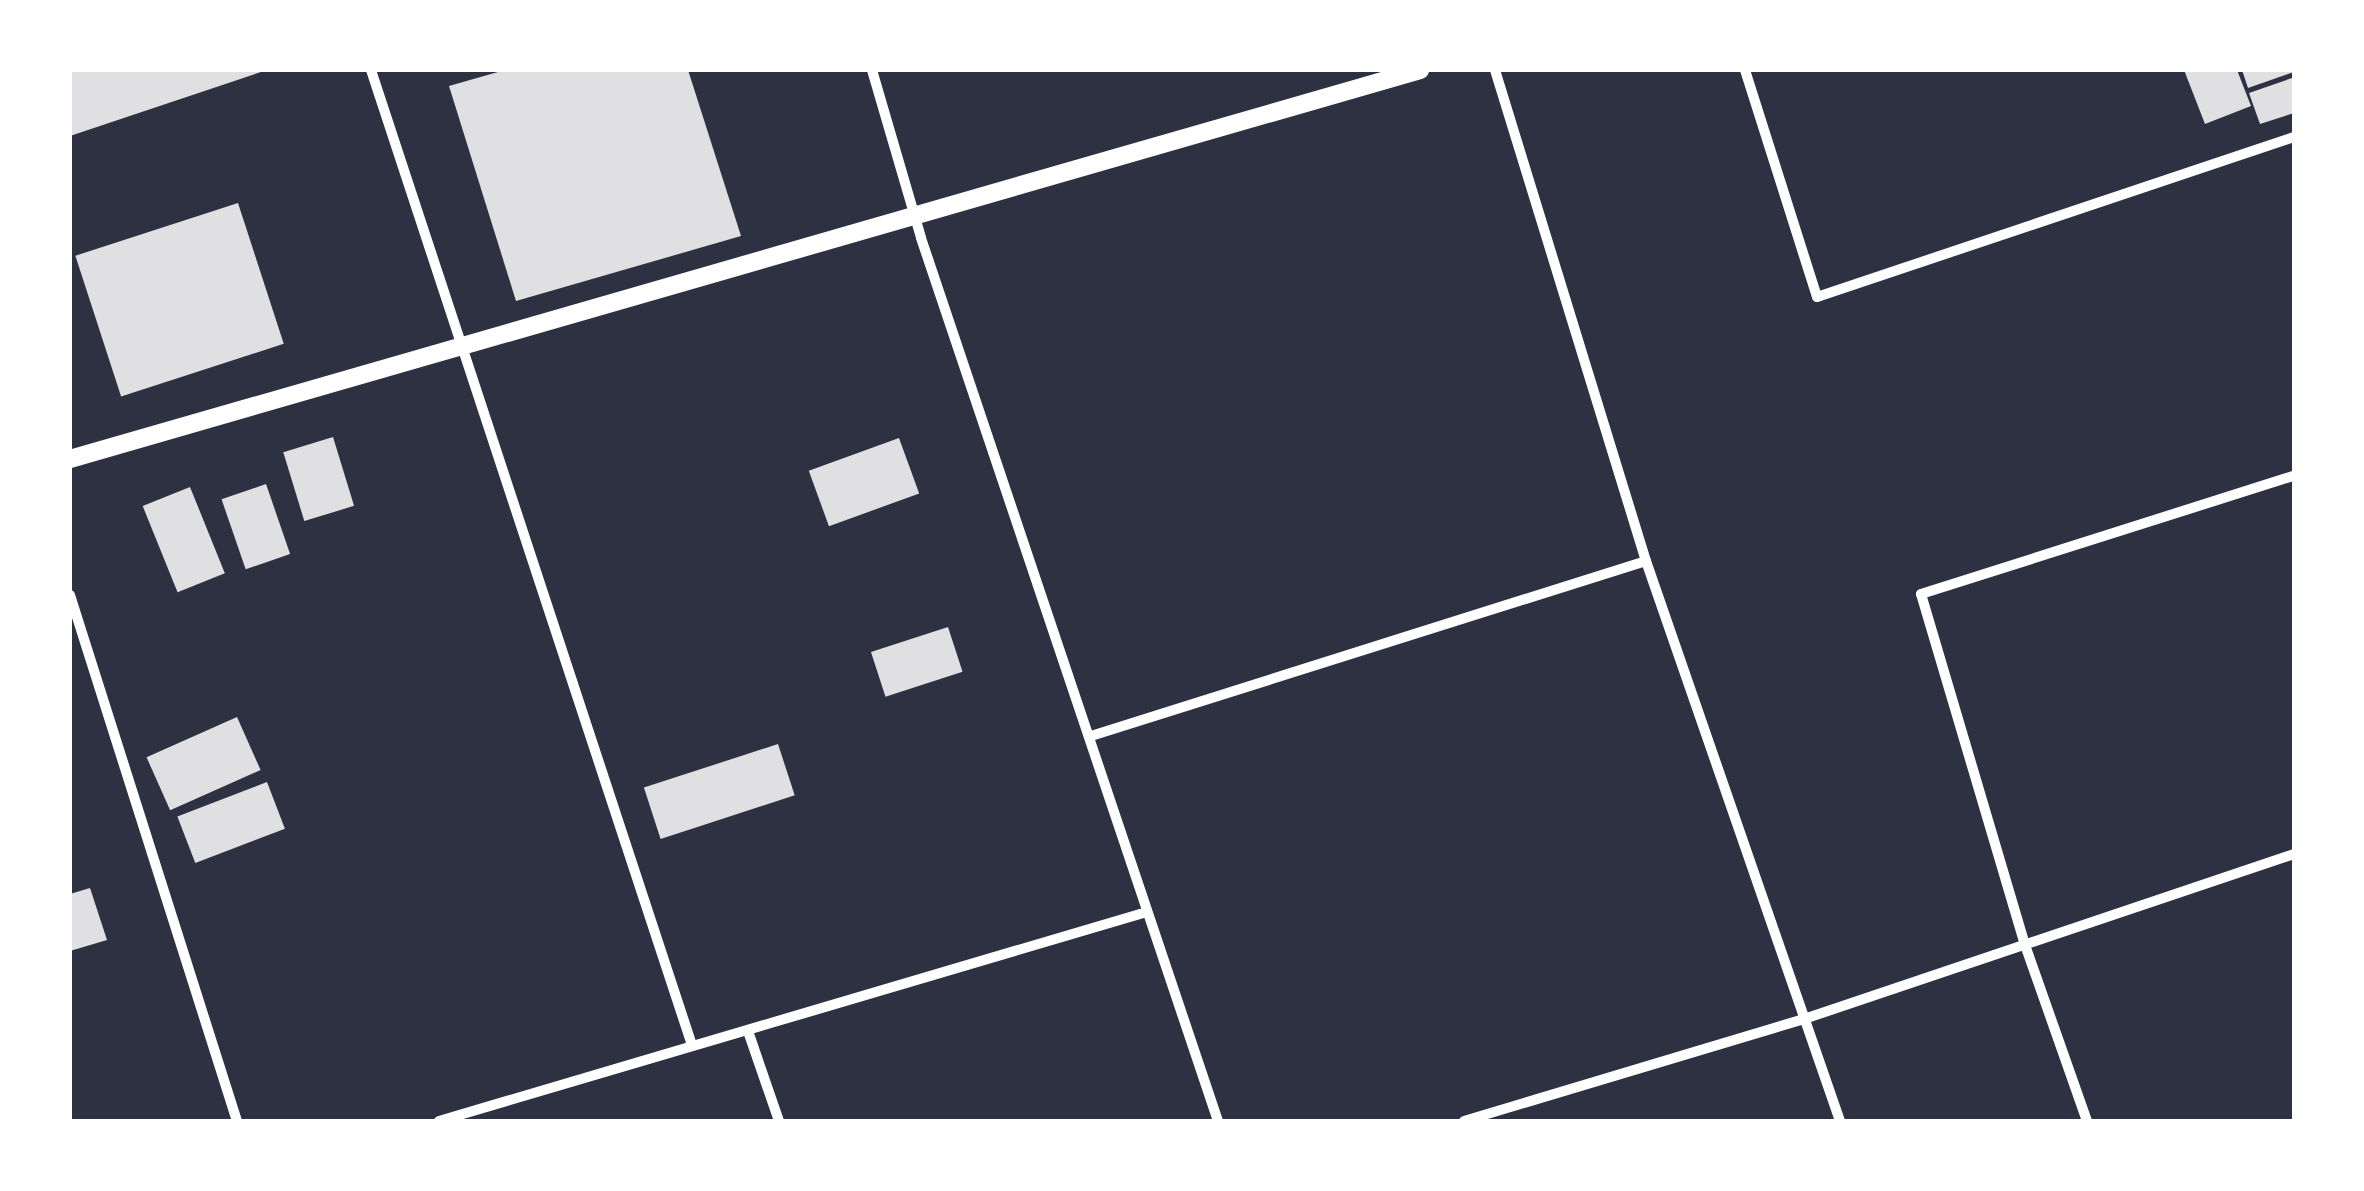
<!DOCTYPE html>
<html>
<head>
<meta charset="utf-8">
<style>
  body { margin:0 }
  #map { position:relative; width:2364px; height:1191px; overflow:hidden; background:#2d3142; font-family:"Public Sans",sans-serif }
  div>[style] { position:absolute }
  .building>* { inset:0; background:#e0e0e3; transform-origin:0 0 }
  .minor>* { height:10px; margin:-5px; padding:0 5px; transform-origin:5px; border-radius:5px; background:#fff }
  .tertiary>* { height:18px; margin:-9px; padding:0 9px; transform-origin:9px; border-radius:9px; background:#fff }
  span { translate:-50% -50%; white-space:nowrap; text-align:center; line-height:1.15; -webkit-text-stroke:10px #fff; paint-order:stroke }
  .frame { position:absolute; inset:0; border:72px solid #fff; pointer-events:none }
</style>
</head>
<body>
<div id="map">
  <div class="building">
    <i style="clip-path:polygon(70px 70px,264px 70px,264px 71px,70px 136px)"></i>
    <i style="clip-path:polygon(505px 70px,688px 70px,741px 236px,516px 301px,449px 86px)"></i>
    <i style="clip-path:polygon(2184px 70px,2237px 70px,2251px 106px,2205px 124px)"></i>
    <i style="clip-path:polygon(2242px 70px,2294px 70px,2294px 72px,2248px 88px)"></i>
    <i style="clip-path:polygon(2292px 78px,2294px 113px,2260px 124px,2249px 93px)"></i>
    <i style="left:238px;top:203px;width:148px;height:171px;rotate:72deg"></i>
    <i style="left:333px;top:437px;width:72px;height:52px;rotate:73deg"></i>
    <i style="left:899px;top:438px;width:59px;height:96px;rotate:70deg"></i>
    <i style="left:266px;top:484px;width:74px;height:47px;rotate:71deg"></i>
    <i style="left:190px;top:487px;width:93px;height:51px;rotate:68deg"></i>
    <i style="left:948px;top:627px;width:47px;height:81px;rotate:72deg"></i>
    <i style="left:237px;top:717px;width:58px;height:99px;rotate:66deg"></i>
    <i style="left:778px;top:744px;width:54px;height:141px;rotate:72deg"></i>
    <i style="left:267px;top:782px;width:50px;height:96px;rotate:69deg"></i>
    <i style="clip-path:polygon(90px 888px,107px 940px,70px 951px,70px 894px)"></i>
  </div>
  <div class="minor">
    <i style="left:371px;top:70px;width:1026px;rotate:71.78deg"></i>
    <i style="left:872px;top:70px;width:175px;rotate:73.7deg"></i>
    <i style="left:921px;top:238px;width:932px;rotate:71.41deg"></i>
    <i style="left:1495px;top:70px;width:514px;rotate:72.91deg"></i>
    <i style="left:1646px;top:561px;width:593px;rotate:70.89deg"></i>
    <i style="left:1745px;top:70px;width:238px;rotate:72.4deg"></i>
    <i style="left:1817px;top:297px;width:503px;rotate:-18.54deg"></i>
    <i style="left:70px;top:595px;width:552px;rotate:72.39deg"></i>
    <i style="left:1091px;top:736px;width:582px;rotate:-17.5deg"></i>
    <i style="left:749px;top:1034px;width:92px;rotate:71deg"></i>
    <i style="left:439px;top:1121px;width:738px;rotate:-16.45deg"></i>
    <i style="left:1464px;top:1121px;width:358px;rotate:-16.7deg"></i>
    <i style="left:1807px;top:1018px;width:514px;rotate:-18.61deg"></i>
    <i style="left:2087px;top:1121px;width:187px;rotate:-109.4deg"></i>
    <i style="left:2025px;top:945px;width:366px;rotate:-106.5deg"></i>
    <i style="left:1921px;top:594px;width:391px;rotate:-17.6deg"></i>
  </div>
  <div class="tertiary">
    <i style="left:70px;top:459px;width:1405px;rotate:-16.07deg"></i>
  </div>
  <div class="frame"></div>
</div>
</body>
</html>
